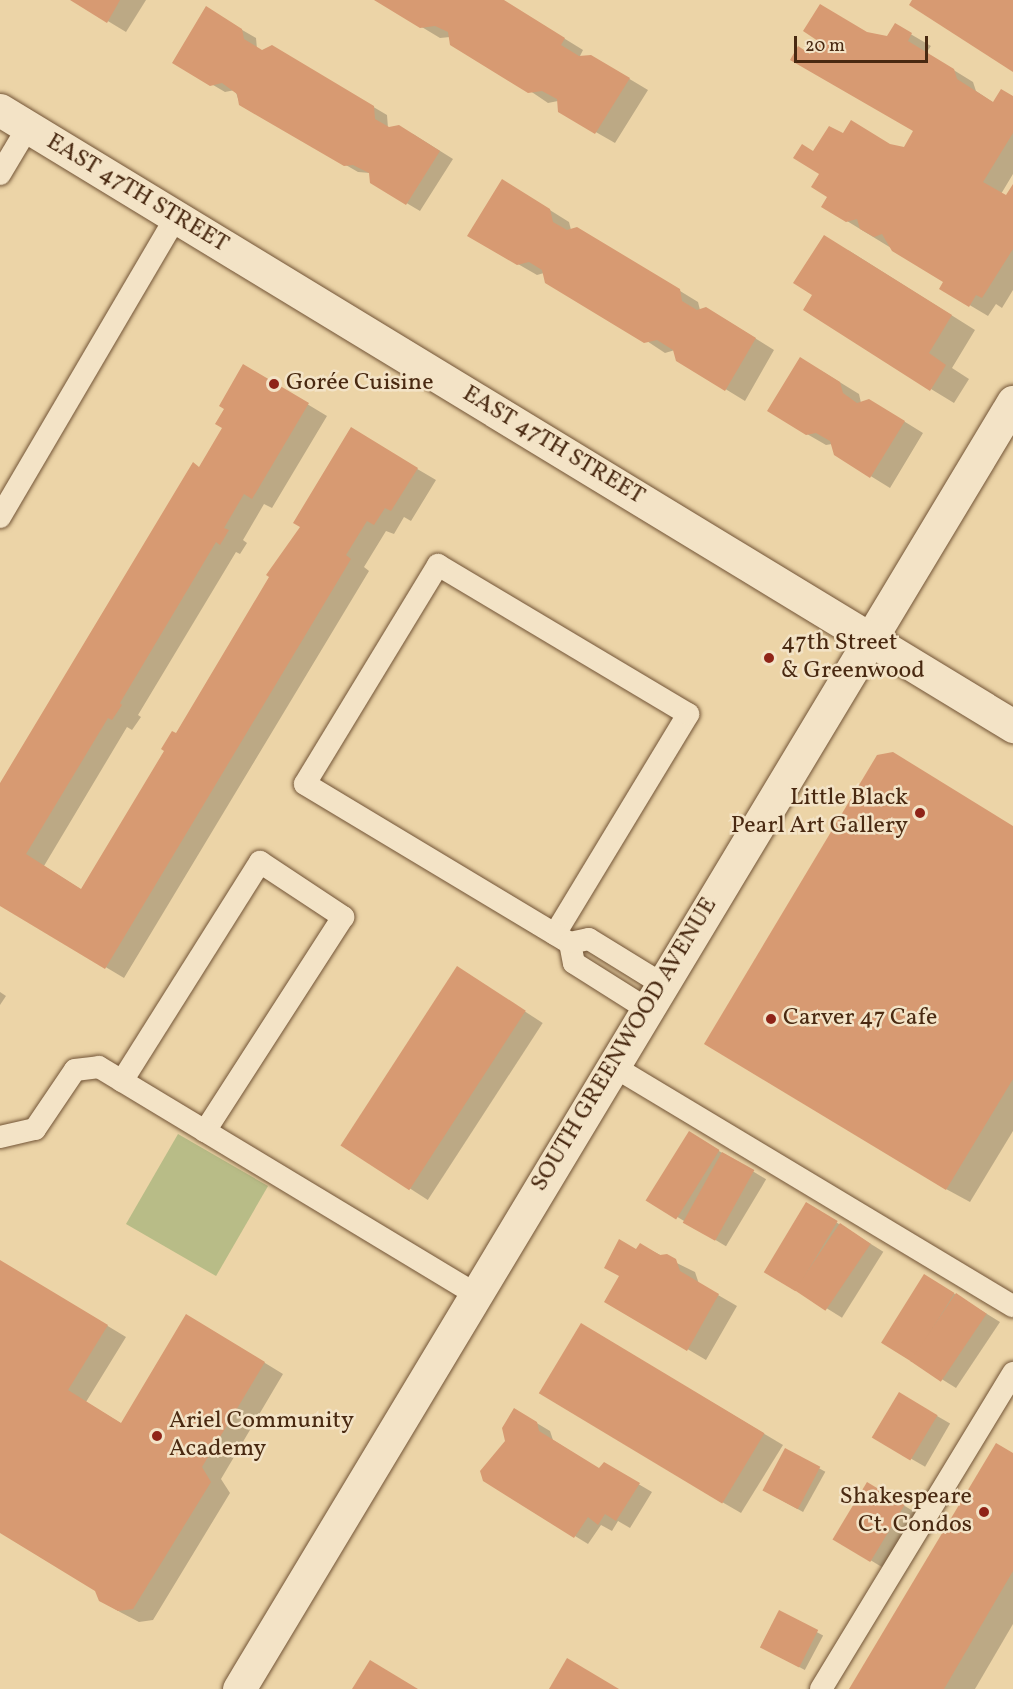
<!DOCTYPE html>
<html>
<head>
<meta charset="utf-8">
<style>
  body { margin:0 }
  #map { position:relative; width:1013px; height:1689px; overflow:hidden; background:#ecd4a7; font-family:Vollkorn,serif }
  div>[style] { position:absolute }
  .green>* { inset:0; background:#b8bc87; transform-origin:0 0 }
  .shadow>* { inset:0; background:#0003; transform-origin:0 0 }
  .building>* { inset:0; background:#d79a72; transform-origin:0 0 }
  .roads { filter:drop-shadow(0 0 2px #725436) drop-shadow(0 0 2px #725436) }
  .service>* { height:22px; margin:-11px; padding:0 11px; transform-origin:11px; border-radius:11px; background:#f3e3c6 }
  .minor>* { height:33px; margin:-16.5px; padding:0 16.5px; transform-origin:16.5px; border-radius:16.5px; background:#f3e3c6 }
  .secondary>* { height:33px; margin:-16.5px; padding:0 16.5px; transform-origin:16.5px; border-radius:16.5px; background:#f3e3c6 }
  .dots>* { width:16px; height:16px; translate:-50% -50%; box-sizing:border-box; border:3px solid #f3e3c6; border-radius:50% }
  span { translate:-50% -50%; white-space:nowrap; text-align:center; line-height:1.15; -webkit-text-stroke:5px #f3e3c6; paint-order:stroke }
  .street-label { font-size:24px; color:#492911 }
  .poi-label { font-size:24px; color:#492911 }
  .left { translate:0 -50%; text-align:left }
  .right { translate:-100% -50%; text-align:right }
  .scale { position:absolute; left:794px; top:36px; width:134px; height:27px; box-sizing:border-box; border:3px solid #492911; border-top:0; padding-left:8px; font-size:18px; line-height:21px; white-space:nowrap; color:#492911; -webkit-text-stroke:4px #f3e3c6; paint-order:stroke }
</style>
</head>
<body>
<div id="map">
  <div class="green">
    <i style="left:178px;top:1134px;width:104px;height:104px;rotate:30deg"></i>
  </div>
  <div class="shadow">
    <i style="clip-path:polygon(73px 0,146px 0,126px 32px)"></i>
    <i style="clip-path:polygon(377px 0,502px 0,583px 50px,579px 58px,591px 56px,648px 90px,615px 143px,559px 111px,558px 101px,548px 103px,450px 37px,440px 38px)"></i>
    <i style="clip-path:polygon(206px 9px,256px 38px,257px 49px,262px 51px,272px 47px,387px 115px,388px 128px,413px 134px,453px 159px,420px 211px,371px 182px,370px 173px,358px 172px,240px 104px,235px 90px,225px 92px,174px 62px)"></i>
    <i style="clip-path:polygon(895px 25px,931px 46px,926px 53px,973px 82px,976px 91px,994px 103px,1013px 97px,1013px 174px,1001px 194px,1006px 197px,1013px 187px,1013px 290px,1002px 308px,996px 304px,988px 316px,941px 288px,945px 281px,847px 221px,829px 197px,813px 153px,843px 135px,904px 148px,916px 130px,811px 55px,873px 38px,887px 37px)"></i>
    <i style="clip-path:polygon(521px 192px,569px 222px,571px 230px,597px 240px,698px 302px,700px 310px,726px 320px,774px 350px,745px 401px,678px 360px,675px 350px,665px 353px,544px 273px,537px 275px,469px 236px)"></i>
    <i style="clip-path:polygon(848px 250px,975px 330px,952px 368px,969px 379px,954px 403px,931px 389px)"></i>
    <i style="clip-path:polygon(244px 366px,327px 416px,272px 508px,264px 504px,243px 540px,247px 543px,240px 554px,236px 552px,138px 715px,141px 717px,132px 730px,127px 727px,44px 866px,82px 890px,302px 527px,351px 430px,436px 480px,411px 521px,404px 517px,394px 534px,386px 531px,364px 567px,369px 571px,124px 978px,0 904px,0 786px,224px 428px,226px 409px)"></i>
    <i style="clip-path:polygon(820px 370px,859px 394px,861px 403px,889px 412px,923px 433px,890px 488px,835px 454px,832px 444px,826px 445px,807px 434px)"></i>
    <i style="clip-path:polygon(1013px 827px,1013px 1131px,970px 1202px,946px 1189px)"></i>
    <i style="left:458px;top:968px;width:101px;height:211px;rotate:33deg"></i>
    <i style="clip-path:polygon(0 992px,6px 996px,0 1005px)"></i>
    <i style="left:689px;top:1133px;width:90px;height:78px;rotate:31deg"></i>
    <i style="left:807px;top:1204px;width:90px;height:78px;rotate:32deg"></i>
    <i style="clip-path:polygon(640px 1245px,695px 1272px,699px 1284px,737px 1306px,706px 1360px,606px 1301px)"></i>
    <i style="clip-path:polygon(0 1261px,126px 1337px,86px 1402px,122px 1424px,206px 1327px,283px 1374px,221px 1479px,230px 1493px,153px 1620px,139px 1622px,120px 1612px,100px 1600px,96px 1590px,0 1532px)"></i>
    <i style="clip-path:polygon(937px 1283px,1000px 1322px,956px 1388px,882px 1342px)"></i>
    <i style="clip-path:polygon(601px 1336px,783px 1445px,741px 1513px,722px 1502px)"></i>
    <i style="left:899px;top:1394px;width:59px;height:50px;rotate:30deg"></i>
    <i style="clip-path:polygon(515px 1410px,550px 1431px,553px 1440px,600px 1470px,604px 1464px,652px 1492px,630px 1528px,618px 1521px,612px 1531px,601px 1525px,588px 1544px,484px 1480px,507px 1442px)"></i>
    <i style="left:786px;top:1450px;width:45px;height:46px;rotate:29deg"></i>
    <i style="clip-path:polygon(1013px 1455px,1013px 1624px,975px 1689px,851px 1689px)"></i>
    <i style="left:868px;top:1484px;width:57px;height:64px;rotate:31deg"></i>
    <i style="left:779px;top:1612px;width:50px;height:39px;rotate:28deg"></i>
  </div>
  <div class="building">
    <i style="clip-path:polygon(70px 0,120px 0,107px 23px)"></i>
    <i style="clip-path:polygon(374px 0,504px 0,565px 38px,561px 45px,579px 56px,591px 55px,630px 78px,595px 134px,558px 112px,557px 99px,542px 91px,528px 93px,450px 45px,448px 32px,435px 26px,420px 28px)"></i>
    <i style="clip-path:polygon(912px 0,1013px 0,1013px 72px,909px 5px)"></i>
    <i style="clip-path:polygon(820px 4px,867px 32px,887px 36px,895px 23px,912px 33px,908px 41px,954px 69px,957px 79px,993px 102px,1001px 89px,1013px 96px,1013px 133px,983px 182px,1006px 195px,1013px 184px,1013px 249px,982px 298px,976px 295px,969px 307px,939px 289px,943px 282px,892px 251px,882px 234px,874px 237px,860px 229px,857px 219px,846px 222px,821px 207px,827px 197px,811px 187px,819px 174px,793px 158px,802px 144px,813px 151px,829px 126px,843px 133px,851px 120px,890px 144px,904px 147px,913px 131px,790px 60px,798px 46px,810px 54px,818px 41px,803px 31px)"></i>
    <i style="clip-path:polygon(206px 6px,242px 29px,244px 39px,262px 50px,272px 45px,374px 106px,375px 119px,389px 127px,399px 125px,440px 151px,406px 205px,370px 183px,369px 173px,353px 165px,344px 166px,239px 105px,237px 94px,222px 83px,210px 86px,172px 63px)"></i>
    <i style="clip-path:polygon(502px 179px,550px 209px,553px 222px,567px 230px,577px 227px,680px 289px,682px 301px,697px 310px,706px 307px,756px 338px,725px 391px,676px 361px,673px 350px,657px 340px,644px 343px,545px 283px,542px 270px,529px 262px,517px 265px,467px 236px)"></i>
    <i style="clip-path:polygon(824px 235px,952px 315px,929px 353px,946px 365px,930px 391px,803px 310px,812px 295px,793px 283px)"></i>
    <i style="clip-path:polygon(800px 357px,840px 382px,843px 393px,857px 403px,869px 399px,905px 421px,870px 478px,834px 455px,830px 441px,816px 433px,806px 435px,767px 411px)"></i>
    <i style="clip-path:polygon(243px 364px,309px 403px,252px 499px,244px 494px,224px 528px,229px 530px,220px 545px,216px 542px,120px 703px,122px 705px,112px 720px,108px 718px,26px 854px,81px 889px,164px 751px,161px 749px,172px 731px,176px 733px,269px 577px,266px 575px,300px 527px,293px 523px,351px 427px,418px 468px,391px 511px,385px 508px,374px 525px,367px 521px,346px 555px,351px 559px,105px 969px,0 906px,0 783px,193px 462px,199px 467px,222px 428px,215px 424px,224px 409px,219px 406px)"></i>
    <i style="clip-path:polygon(893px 752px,1013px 826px,1013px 1079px,946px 1190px,704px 1044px,877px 755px)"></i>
    <i style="left:457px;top:966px;width:82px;height:214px;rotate:33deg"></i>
    <i style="left:689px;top:1131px;width:36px;height:82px;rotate:32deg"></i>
    <i style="left:722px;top:1152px;width:37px;height:81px;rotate:29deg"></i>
    <i style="left:806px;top:1202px;width:37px;height:82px;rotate:31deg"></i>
    <i style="left:840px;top:1223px;width:37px;height:81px;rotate:34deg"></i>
    <i style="clip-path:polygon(619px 1239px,636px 1249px,640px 1243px,660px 1255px,667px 1254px,676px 1259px,680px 1271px,719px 1294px,687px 1351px,604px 1302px,619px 1276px,604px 1268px)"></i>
    <i style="clip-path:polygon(0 1260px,108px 1325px,68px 1390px,121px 1423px,186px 1314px,265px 1362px,202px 1467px,211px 1482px,133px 1609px,118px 1611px,99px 1601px,95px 1591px,0 1533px)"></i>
    <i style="left:924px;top:1274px;width:36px;height:81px;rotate:32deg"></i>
    <i style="left:956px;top:1293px;width:37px;height:82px;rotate:34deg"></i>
    <i style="left:581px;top:1323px;width:214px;height:82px;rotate:31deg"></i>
    <i style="left:899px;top:1392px;width:45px;height:53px;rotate:31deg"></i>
    <i style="clip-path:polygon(514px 1408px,537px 1422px,539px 1431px,599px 1468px,604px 1462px,640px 1483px,616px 1521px,605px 1514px,598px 1525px,588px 1517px,574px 1538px,483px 1481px,480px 1471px,505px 1441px,502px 1428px)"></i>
    <i style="clip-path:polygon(996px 1443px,1013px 1453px,1013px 1571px,944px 1689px,849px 1689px)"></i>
    <i style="left:785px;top:1448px;width:40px;height:48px;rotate:28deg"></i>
    <i style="left:867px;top:1482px;width:44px;height:67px;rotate:31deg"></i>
    <i style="left:779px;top:1610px;width:44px;height:42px;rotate:27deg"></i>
    <i style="clip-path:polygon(567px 1658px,619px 1689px,549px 1689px)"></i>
    <i style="clip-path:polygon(370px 1660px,418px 1689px,352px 1689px)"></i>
  </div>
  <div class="roads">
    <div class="service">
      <i style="left:0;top:174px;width:55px;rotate:-59.2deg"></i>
      <i style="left:0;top:517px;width:348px;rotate:-59.6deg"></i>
      <i style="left:555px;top:934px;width:257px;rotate:-58.8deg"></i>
      <i style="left:688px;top:714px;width:291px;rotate:-149.2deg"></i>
      <i style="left:438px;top:565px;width:256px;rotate:121.3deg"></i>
      <i style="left:305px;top:784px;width:309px;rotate:31deg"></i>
      <i style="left:570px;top:943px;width:19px;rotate:-12deg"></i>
      <i style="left:589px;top:939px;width:86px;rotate:31.7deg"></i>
      <i style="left:570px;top:943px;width:20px;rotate:79deg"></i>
      <i style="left:574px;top:963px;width:86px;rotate:32.2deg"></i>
      <i style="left:613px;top:1066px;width:466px;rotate:31deg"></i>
      <i style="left:122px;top:1081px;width:259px;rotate:-57.8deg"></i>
      <i style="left:260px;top:862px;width:100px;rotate:33.5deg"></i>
      <i style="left:343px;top:917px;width:255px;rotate:122.8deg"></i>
      <i style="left:0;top:1137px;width:36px;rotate:-13deg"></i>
      <i style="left:35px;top:1129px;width:71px;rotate:-55.9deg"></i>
      <i style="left:75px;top:1070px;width:24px;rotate:-7deg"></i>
      <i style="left:99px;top:1067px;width:440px;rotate:31.1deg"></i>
      <i style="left:821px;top:1689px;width:370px;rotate:-58.7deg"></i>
    </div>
    <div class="minor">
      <i style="left:239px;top:1689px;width:1502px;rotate:-58.98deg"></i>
    </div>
    <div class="secondary">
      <i style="left:0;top:110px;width:1186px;rotate:31.3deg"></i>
    </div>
  </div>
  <div class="dots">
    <i style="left:274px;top:384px;background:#8f2418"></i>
    <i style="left:769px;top:658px;background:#8f2418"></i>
    <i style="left:920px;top:813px;background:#8f2418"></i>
    <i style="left:771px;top:1019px;background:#8f2418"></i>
    <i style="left:157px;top:1436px;background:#8f2418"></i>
    <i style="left:984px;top:1512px;background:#8f2418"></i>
  </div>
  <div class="street-label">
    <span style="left:137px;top:194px;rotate:31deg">EAST 47TH STREET</span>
    <span style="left:553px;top:446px;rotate:31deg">EAST 47TH STREET</span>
    <span style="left:625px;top:1045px;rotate:-59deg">SOUTH GREENWOOD AVENUE</span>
  </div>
  <div class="poi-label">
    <span class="left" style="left:286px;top:384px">Gorée Cuisine</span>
    <span class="left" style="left:781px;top:658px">47th Street<br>&amp; Greenwood</span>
    <span class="right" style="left:908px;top:813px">Little Black<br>Pearl Art Gallery</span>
    <span class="left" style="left:783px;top:1019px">Carver 47 Cafe</span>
    <span class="left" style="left:169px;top:1436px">Ariel Community<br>Academy</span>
    <span class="right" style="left:972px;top:1512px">Shakespeare<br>Ct. Condos</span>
  </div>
  <div class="scale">20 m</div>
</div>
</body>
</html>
